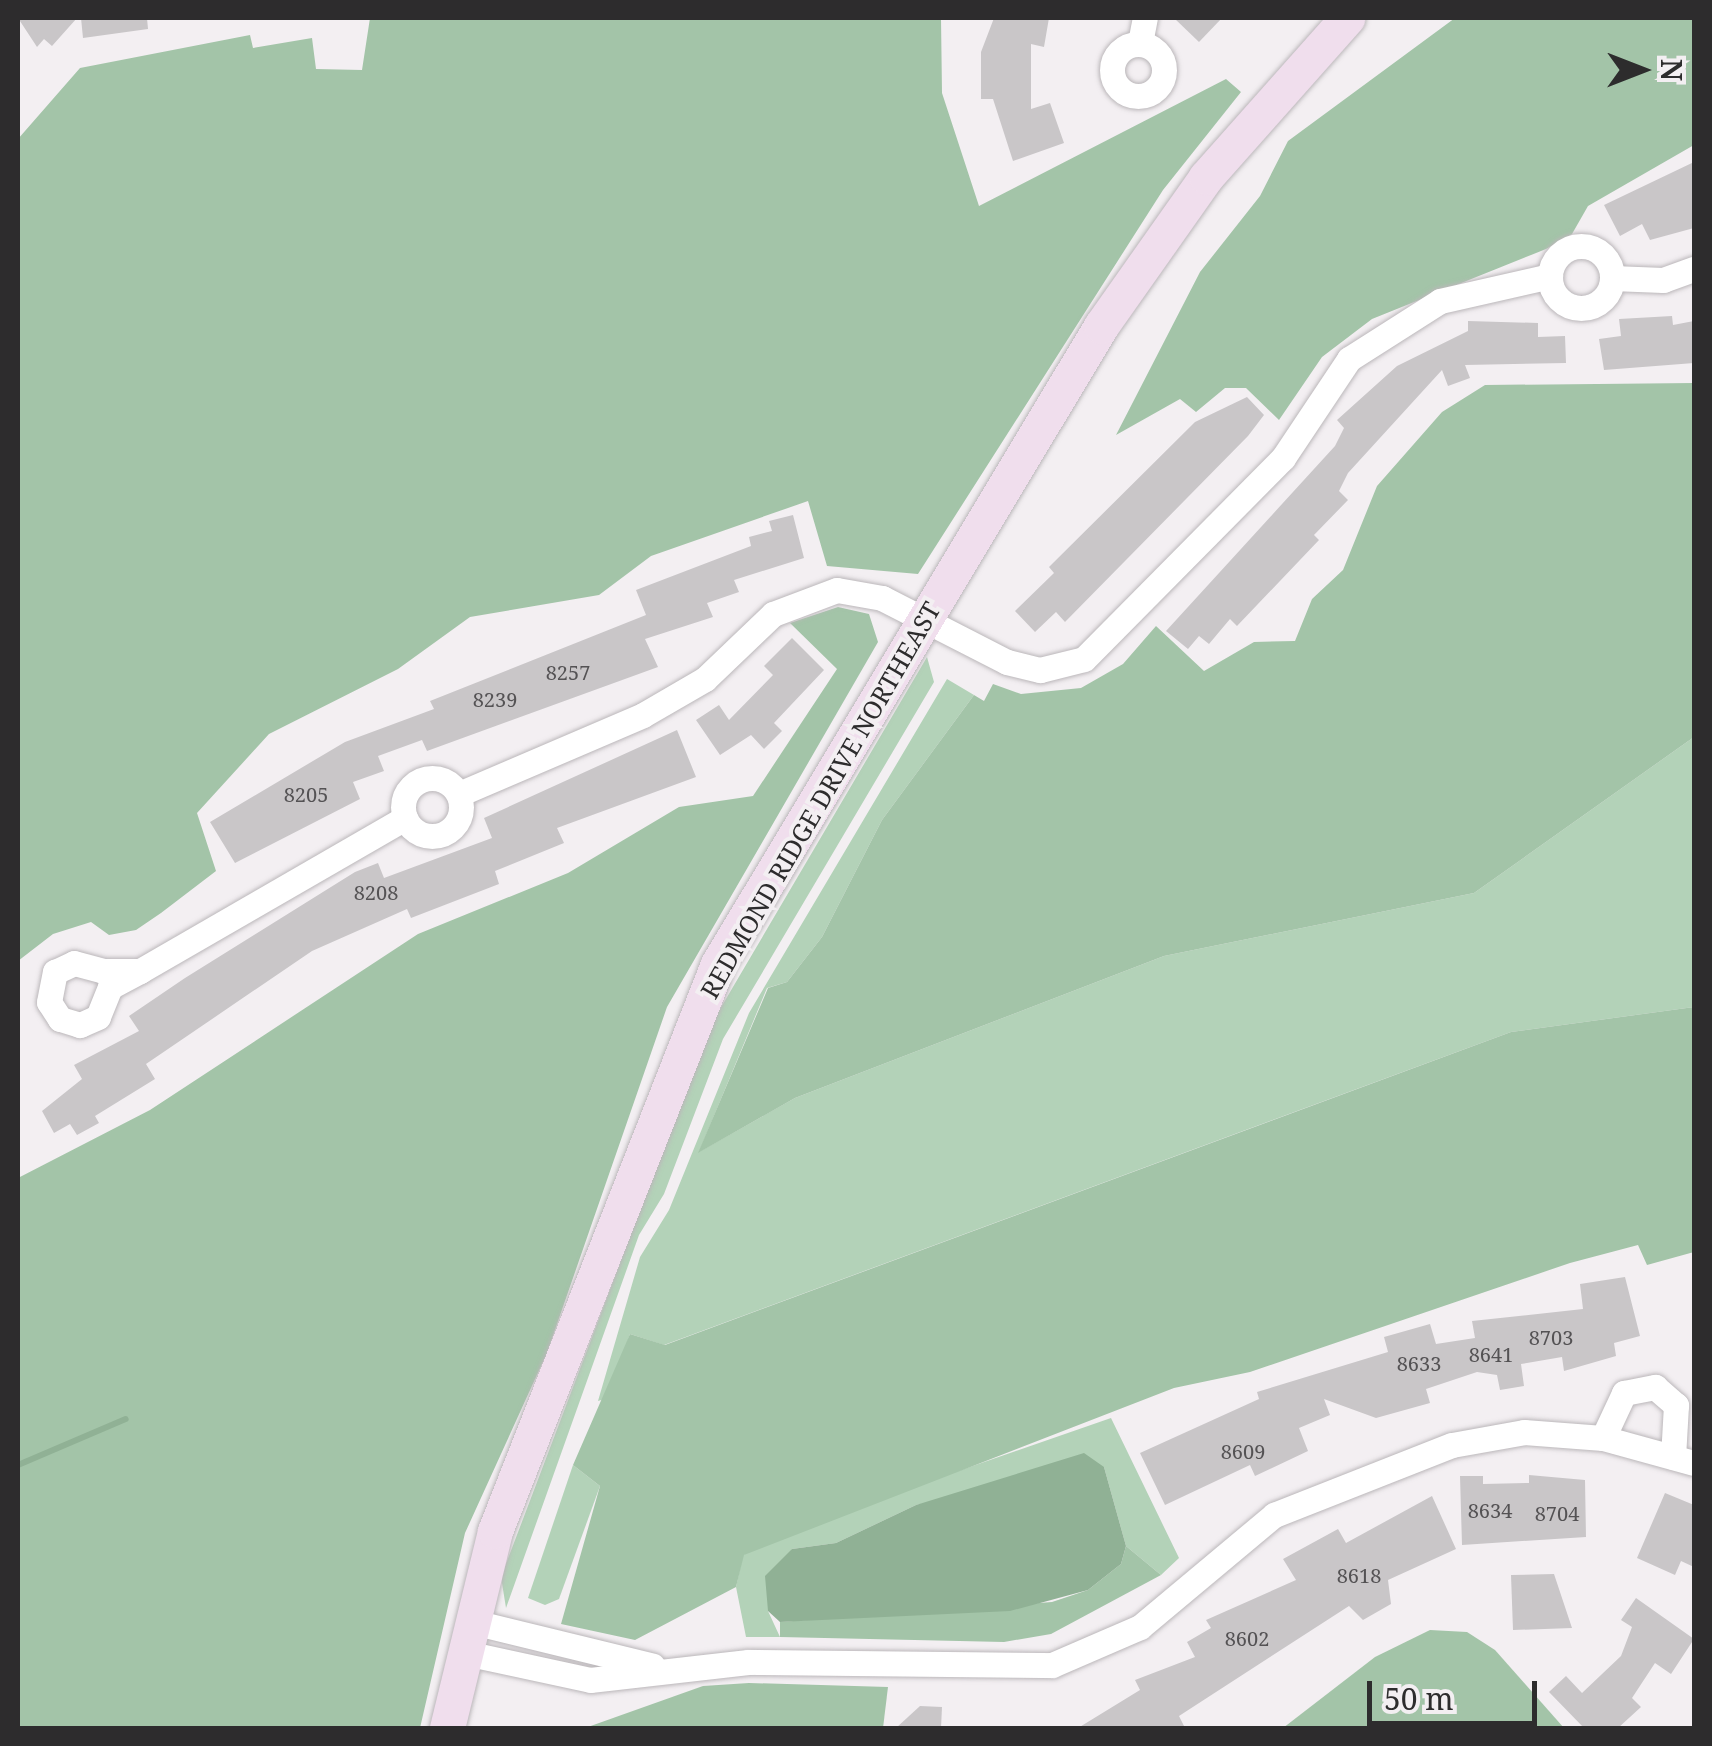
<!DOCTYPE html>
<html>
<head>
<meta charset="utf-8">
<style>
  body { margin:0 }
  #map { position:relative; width:1712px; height:1746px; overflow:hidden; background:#f3eff2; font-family:"Noto Serif",serif }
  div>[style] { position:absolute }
  .green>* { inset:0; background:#b3d2b8 }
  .forest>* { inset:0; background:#a3c4a8 }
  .water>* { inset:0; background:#90b195 }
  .stream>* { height:6px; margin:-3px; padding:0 3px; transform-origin:3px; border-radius:3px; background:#90b195 }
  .building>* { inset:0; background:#c9c6c8 }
  .roads { filter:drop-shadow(0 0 2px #bbb7ba) drop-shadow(0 0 2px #bbb7ba) }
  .street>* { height:25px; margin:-12.5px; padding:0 12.5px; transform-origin:12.5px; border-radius:12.5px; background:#fff }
  .street>.ring { margin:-12.5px; padding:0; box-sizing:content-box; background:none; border:25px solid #fff; border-radius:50% }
  .secondary>* { height:35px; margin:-17.5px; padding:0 17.5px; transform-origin:17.5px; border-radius:17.5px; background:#f0deed }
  span { translate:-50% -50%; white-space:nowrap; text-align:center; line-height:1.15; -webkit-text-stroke:8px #f3eff2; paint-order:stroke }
  .number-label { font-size:20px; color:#545254 }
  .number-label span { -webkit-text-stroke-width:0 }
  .street-label { font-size:25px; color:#2d2c2d }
  .frame { position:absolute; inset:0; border:20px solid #2d2c2d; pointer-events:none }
  .north { position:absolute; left:1592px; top:20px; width:100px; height:100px; -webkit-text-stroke:8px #f3eff2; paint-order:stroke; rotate:90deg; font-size:28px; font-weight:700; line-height:40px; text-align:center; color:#2d2c2d }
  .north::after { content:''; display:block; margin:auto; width:35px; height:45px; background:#2d2c2d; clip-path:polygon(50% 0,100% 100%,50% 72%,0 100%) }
  .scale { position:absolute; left:1367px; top:1681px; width:170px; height:45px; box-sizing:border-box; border:5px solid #2d2c2d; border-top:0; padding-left:12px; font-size:30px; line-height:35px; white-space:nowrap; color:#2d2c2d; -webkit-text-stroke:8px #f3eff2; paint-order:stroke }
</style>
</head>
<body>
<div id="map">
  <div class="green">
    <i style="clip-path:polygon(927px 657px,934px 682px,723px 1039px,664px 1194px,639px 1235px,506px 1608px,501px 1577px,710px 1026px)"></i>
    <i style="clip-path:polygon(947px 679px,974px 695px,882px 820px,822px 937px,787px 982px,767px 988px,699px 1152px,795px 1098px,1164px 956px,1474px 893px,1694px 737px,1694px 1007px,1511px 1032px,664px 1345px,630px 1334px,608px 1398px,598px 1401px,640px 1257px,669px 1210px,749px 1013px)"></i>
    <i style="clip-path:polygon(1111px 1418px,1179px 1558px,1161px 1575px,1126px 1546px,1104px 1467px,916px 1505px,836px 1543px,792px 1549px,768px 1611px,780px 1637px,746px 1637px,736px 1587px,743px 1555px,823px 1518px)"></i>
    <i style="clip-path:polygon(573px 1465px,600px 1486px,559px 1599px,545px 1605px,528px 1598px)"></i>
  </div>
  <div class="forest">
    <i style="clip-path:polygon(370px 18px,941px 18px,942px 93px,979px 206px,1226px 79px,1241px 92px,1163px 190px,918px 574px,827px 566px,808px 501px,651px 556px,599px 595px,470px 617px,398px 669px,269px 734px,197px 813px,216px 871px,161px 913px,136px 930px,109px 935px,91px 922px,53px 934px,18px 961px,18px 139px,80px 68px,250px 35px,253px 48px,312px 38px,316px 69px,362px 70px)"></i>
    <i style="clip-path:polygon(1455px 18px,1694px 18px,1694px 145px,1588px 206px,1572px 234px,1546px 249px,1372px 319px,1322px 357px,1279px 420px,1246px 388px,1225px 388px,1196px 412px,1180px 399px,1116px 435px,1200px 272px,1260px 196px,1288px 141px)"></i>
    <i style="clip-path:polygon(1694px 383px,1694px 737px,1474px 893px,1164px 956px,795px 1098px,698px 1153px,768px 988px,787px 982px,822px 937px,882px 820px,974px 695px,984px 701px,993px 684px,1021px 694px,1081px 688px,1123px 664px,1156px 626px,1204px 671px,1254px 642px,1295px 641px,1312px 599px,1343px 570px,1377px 486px,1442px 412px,1485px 385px)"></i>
    <i style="clip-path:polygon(838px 607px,869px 614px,878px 642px,667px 1007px,547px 1353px,465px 1533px,420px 1728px,18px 1728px,18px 1178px,150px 1110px,418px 934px,568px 873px,679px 807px,753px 796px,837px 669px,790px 623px)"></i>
    <i style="clip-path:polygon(1694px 1007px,1694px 1252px,1647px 1265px,1638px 1245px,1570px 1263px,1250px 1372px,1174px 1388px,744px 1555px,736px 1587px,635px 1640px,561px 1624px,600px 1486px,573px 1465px,630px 1334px,665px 1345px,1511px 1032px)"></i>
    <i style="clip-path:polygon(1126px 1546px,1161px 1575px,1051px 1634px,1004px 1642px,780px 1637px,780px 1622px,1052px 1602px,1088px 1590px,1121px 1564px)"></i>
    <i style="clip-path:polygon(1430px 1630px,1467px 1632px,1495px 1650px,1564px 1728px,1283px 1728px,1375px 1657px)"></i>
    <i style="clip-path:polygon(703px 1686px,749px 1683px,888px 1687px,883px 1728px,585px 1728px)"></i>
  </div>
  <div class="water">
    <i style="clip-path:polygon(1084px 1453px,1104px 1467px,1126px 1546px,1121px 1564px,1088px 1590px,1010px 1611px,780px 1622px,768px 1611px,765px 1576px,792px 1549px,836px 1543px,916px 1505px)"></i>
  </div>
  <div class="stream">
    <i style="left:18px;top:1465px;width:117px;rotate:-23.1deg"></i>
  </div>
  <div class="building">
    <i style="clip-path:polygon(18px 18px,77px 18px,52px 46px,44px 39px,37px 47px)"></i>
    <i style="clip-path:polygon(81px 18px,147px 18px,148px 29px,83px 38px)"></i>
    <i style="clip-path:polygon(994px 18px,1049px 18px,1044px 47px,1031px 44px,1031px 109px,1050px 103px,1064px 143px,1013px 161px,993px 99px,981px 99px,981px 52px)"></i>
    <i style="clip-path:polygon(1174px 18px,1222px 18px,1199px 42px)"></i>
    <i style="clip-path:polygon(1694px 162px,1694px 228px,1650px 240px,1642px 224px,1620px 236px,1604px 205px)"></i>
    <i style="clip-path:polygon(1672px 316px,1673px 325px,1694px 321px,1694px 363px,1604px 370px,1599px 339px,1621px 336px,1619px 319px)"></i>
    <i style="clip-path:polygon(1468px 321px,1538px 323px,1538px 337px,1565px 336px,1566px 363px,1465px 365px,1470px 378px,1448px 386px,1442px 370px,1348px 473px,1339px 491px,1348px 500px,1314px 535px,1319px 540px,1237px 626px,1230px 619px,1209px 644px,1199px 636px,1188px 649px,1166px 631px,1335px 446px,1344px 428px,1337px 420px,1397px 366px,1468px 331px)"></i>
    <i style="clip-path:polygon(1247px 397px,1264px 415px,1248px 436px,1065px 622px,1056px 612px,1035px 632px,1015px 611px,1054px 573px,1049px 567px,1195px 422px)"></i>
    <i style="clip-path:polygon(793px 515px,804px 558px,734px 580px,739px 592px,707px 603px,713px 617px,645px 639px,658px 667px,427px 751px,422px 740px,378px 756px,384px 771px,353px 782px,360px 799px,235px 863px,210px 822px,345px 742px,434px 709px,430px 701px,646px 615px,636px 590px,751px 546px,749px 537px,772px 531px,769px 521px)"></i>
    <i style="clip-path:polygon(792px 638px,824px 670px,774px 723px,782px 731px,764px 749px,751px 735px,720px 755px,696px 720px,719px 705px,729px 720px,773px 675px,764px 666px)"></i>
    <i style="clip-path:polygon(677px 730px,696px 777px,557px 828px,564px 843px,495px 871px,499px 884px,411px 918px,407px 909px,312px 951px,146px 1064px,155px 1079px,95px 1116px,99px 1123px,77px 1135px,70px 1124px,54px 1133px,42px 1111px,82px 1079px,74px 1065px,139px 1031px,129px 1016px,185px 978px,355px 872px,378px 863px,384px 878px,492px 838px,484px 818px)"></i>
    <i style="clip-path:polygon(1625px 1277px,1640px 1336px,1614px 1343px,1616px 1356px,1564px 1371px,1562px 1357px,1521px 1364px,1524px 1386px,1500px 1390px,1497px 1375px,1477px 1372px,1426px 1389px,1430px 1403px,1376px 1418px,1324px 1399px,1330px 1415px,1299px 1428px,1308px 1451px,1255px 1476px,1250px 1465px,1165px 1505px,1140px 1453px,1259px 1399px,1257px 1392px,1388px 1352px,1384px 1337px,1430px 1324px,1436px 1344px,1475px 1338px,1472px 1321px,1583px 1309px,1580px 1284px)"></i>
    <i style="clip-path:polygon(1529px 1475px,1585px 1480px,1586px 1537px,1462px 1545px,1460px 1476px,1483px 1476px,1483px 1484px,1529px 1483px)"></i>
    <i style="clip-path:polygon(1665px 1493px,1694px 1505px,1694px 1567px,1681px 1561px,1675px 1575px,1637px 1558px)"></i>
    <i style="clip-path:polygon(1432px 1496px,1456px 1549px,1388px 1580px,1391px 1604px,1363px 1620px,1349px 1606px,1179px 1716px,1185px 1728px,1078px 1728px,1140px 1690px,1135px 1680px,1195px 1657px,1187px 1642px,1211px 1628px,1206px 1620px,1296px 1580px,1283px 1559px,1338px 1529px,1346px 1543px)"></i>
    <i style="clip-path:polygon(1554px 1574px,1572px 1628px,1513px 1630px,1511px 1575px)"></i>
    <i style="clip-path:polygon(1636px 1598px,1694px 1639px,1671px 1674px,1655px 1663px,1632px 1698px,1641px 1707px,1618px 1728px,1584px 1728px,1549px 1692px,1566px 1676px,1582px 1693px,1621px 1656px,1632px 1627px,1621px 1620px)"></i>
    <i style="clip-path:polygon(920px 1706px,942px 1707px,941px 1728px,896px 1728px)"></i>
  </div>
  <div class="roads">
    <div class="street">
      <i style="left:1140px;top:43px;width:25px;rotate:-79deg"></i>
      <i class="ring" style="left:1112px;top:44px;width:27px;height:27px"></i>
      <i class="ring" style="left:1550px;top:246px;width:37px;height:37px"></i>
      <i style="left:1612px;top:278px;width:51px;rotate:2.2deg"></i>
      <i style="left:1663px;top:280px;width:33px;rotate:-20deg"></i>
      <i class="ring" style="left:403px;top:778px;width:33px;height:33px"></i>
      <i style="left:459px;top:794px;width:200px;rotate:-23.2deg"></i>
      <i style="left:643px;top:715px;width:72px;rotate:-30.1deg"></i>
      <i style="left:705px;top:679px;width:94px;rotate:-43.7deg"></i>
      <i style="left:773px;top:614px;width:68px;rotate:-20.6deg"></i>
      <i style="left:837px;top:590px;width:46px;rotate:10.1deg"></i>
      <i style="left:882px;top:598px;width:140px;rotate:27.1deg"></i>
      <i style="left:1007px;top:662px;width:34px;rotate:14deg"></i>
      <i style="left:1040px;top:670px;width:45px;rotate:-14deg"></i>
      <i style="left:1084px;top:659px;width:283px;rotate:-45.3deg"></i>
      <i style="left:1283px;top:458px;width:119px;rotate:-56.3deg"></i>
      <i style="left:1349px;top:359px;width:108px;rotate:-32.5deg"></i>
      <i style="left:1440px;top:301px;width:113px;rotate:-12.8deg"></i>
      <i style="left:74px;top:963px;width:30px;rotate:15deg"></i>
      <i style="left:103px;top:971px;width:37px"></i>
      <i style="left:140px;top:971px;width:34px;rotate:152deg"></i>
      <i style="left:110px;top:987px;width:32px;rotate:112deg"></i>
      <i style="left:98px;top:1017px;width:20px;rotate:156deg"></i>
      <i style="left:80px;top:1025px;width:21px;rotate:-163deg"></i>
      <i style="left:60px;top:1019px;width:20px;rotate:-123deg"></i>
      <i style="left:49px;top:1002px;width:31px;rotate:-79deg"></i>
      <i style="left:55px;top:972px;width:21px;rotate:-25deg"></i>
      <i style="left:140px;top:971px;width:306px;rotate:-30deg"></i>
      <i style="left:1603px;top:1438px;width:50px;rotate:-65deg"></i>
      <i style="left:1624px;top:1393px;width:32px;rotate:-11deg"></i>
      <i style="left:1655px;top:1387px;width:28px;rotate:41deg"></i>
      <i style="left:1676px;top:1405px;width:52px;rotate:93.3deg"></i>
      <i style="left:469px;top:1621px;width:189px;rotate:13.7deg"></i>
      <i style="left:461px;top:1652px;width:132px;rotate:12.2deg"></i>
      <i style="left:590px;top:1680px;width:159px;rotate:-6.5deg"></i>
      <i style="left:748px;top:1662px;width:304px;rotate:0.6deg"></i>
      <i style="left:1052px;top:1665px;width:96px;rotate:-23.4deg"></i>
      <i style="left:1140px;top:1627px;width:175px;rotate:-39.9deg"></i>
      <i style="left:1274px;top:1515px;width:191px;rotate:-21.5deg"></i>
      <i style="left:1452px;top:1445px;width:73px;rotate:-10.2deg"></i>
      <i style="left:1524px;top:1432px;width:79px;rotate:4.3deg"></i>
      <i style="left:1603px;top:1438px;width:94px;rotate:15.4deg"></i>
    </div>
    <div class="secondary">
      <i style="left:447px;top:1728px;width:203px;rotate:-76.3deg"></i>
      <i style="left:495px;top:1531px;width:609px;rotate:-68.53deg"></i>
      <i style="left:718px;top:964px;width:744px;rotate:-59.02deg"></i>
      <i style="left:1101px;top:326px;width:182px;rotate:-54.8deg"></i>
      <i style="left:1206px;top:177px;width:213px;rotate:-48.4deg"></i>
    </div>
  </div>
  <div class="number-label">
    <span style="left:568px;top:672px">8257</span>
    <span style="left:495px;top:699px">8239</span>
    <span style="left:306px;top:794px">8205</span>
    <span style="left:376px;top:892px">8208</span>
    <span style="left:1551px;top:1337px">8703</span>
    <span style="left:1491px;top:1354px">8641</span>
    <span style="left:1419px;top:1363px">8633</span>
    <span style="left:1243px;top:1451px">8609</span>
    <span style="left:1490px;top:1510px">8634</span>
    <span style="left:1557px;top:1513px">8704</span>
    <span style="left:1359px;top:1575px">8618</span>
    <span style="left:1247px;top:1638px">8602</span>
  </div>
  <div class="street-label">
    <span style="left:820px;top:800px;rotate:-60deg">REDMOND RIDGE DRIVE NORTHEAST</span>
  </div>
  <div class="frame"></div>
  <div class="north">N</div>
  <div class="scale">50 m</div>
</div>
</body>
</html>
